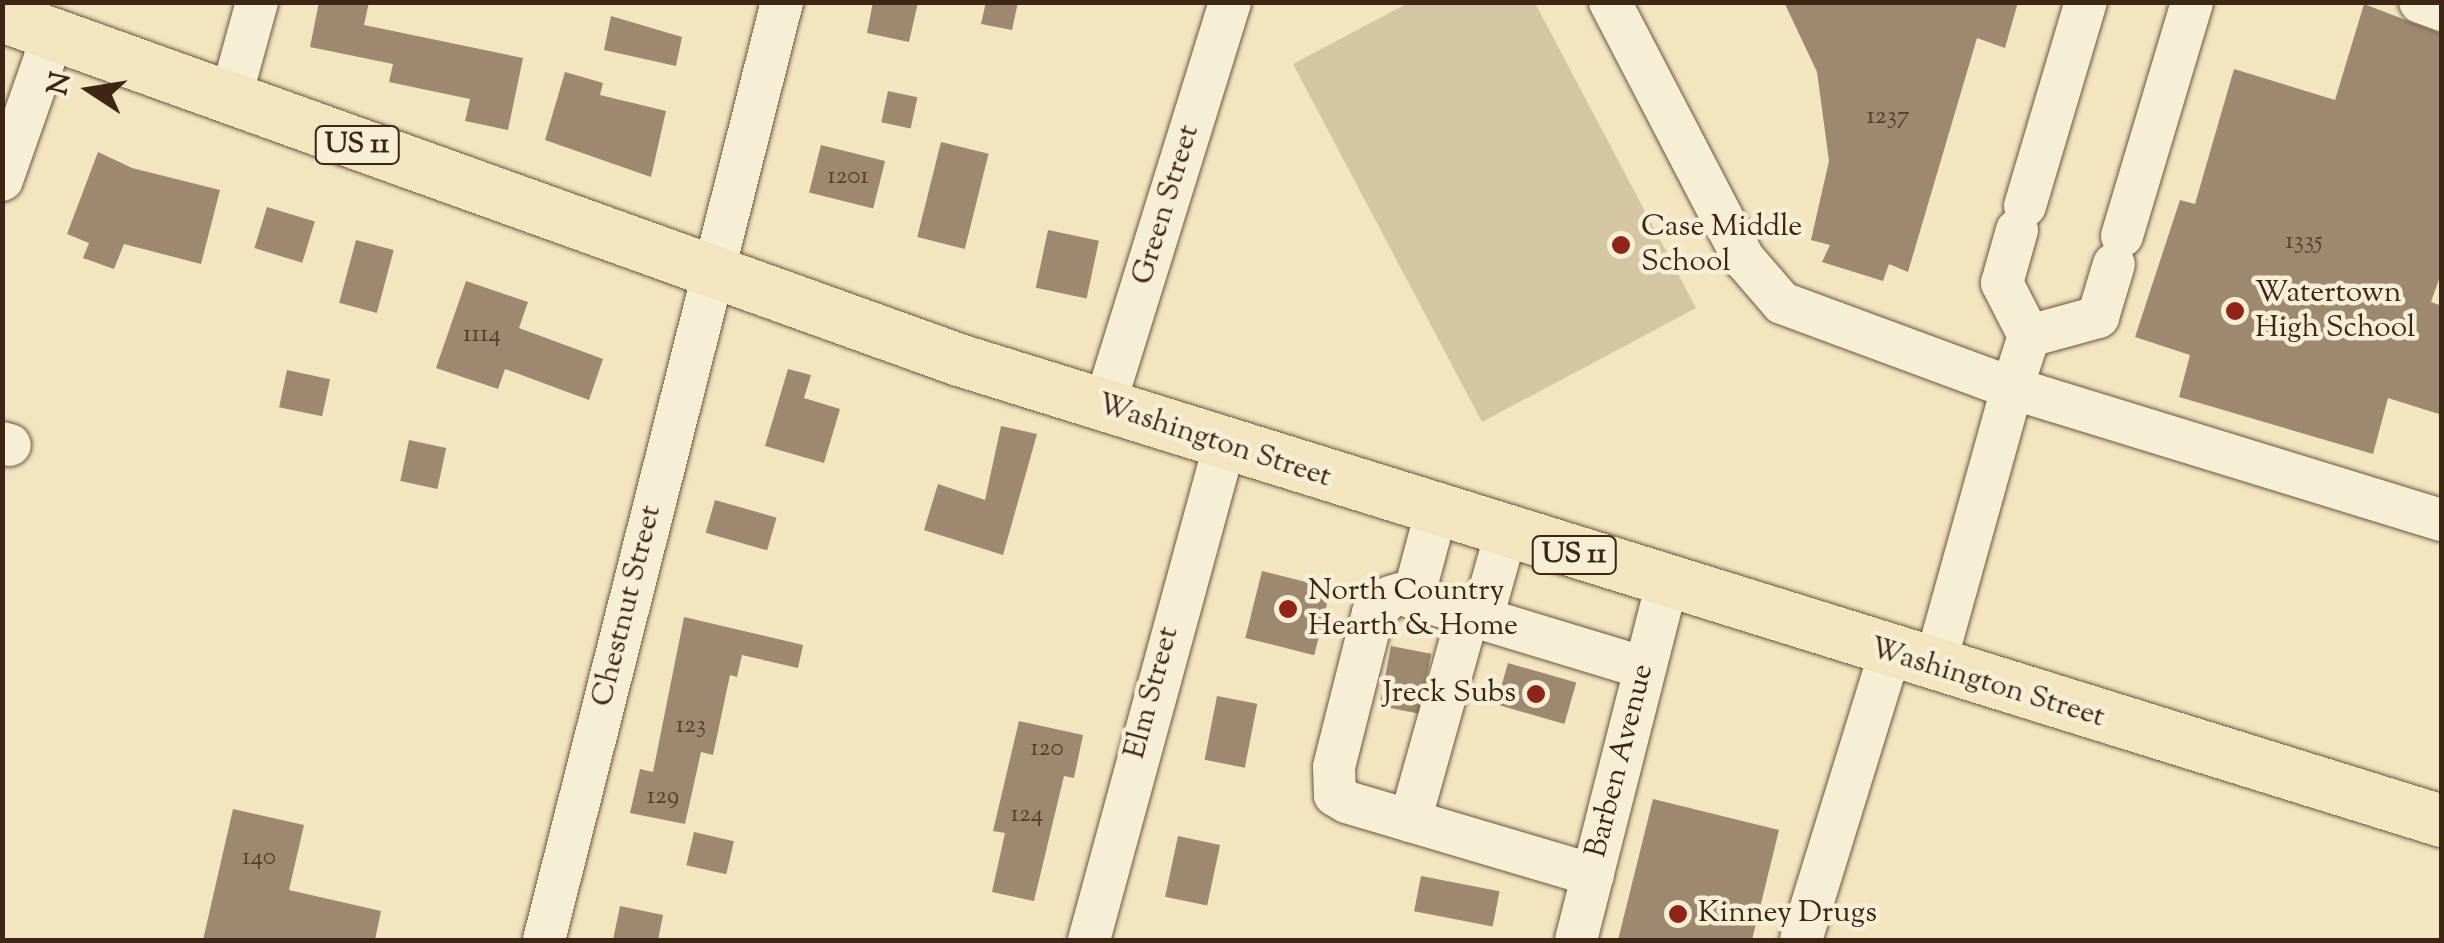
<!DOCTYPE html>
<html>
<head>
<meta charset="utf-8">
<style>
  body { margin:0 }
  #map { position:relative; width:2444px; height:943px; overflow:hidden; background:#f3e5c0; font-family:"Sorts Mill Goudy",serif }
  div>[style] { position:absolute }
  .green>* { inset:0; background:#d4c5a3 }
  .building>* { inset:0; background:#9c896f; transform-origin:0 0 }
  .roads { filter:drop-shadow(0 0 2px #6b5641) drop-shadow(0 0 2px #6b5641) }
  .minor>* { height:42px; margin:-21px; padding:0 21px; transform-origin:21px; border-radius:21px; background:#f7eed6 }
  .major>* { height:52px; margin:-26px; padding:0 26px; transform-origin:26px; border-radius:26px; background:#f3e5c0 }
  .dots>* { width:28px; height:28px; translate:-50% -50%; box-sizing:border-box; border:5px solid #f7eed6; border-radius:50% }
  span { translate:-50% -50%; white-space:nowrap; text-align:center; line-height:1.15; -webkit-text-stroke:9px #f7eed6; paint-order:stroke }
  .number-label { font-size:25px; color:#563f2d }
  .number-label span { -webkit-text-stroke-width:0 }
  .shield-label span { padding:2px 8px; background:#f7eed6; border:2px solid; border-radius:8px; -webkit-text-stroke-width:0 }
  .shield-label { font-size:28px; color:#3e2617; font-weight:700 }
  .street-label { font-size:30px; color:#3e2617 }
  .poi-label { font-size:30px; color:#3e2617 }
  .left { translate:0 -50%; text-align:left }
  .right { translate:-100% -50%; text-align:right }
  .frame { position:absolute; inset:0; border:5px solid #3e2617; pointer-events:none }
  .north { position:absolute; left:40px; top:40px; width:100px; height:100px; -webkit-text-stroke:8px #f7eed6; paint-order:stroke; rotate:282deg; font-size:28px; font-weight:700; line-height:40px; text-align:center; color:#3e2617 }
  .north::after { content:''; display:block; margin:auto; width:35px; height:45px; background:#3e2617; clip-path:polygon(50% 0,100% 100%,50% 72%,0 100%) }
</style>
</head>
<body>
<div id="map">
  <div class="green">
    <i style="clip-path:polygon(1410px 2px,1535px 3px,1696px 308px,1482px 422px,1293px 64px)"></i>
  </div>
  <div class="building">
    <i style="clip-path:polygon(319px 2px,369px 2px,364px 25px,523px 58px,508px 130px,465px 121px,470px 99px,389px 82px,393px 64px,310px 47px)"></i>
    <i style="clip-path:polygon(873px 2px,918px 2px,909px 42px,867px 33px)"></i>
    <i style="clip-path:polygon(986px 2px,1018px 2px,1012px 30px,981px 24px)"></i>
    <i style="clip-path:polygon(1784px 2px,2018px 2px,2005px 48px,1977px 38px,1908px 272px,1889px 264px,1883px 281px,1822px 262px,1830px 245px,1811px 240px,1829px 161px,1817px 72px)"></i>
    <i style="clip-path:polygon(2364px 4px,2442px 34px,2442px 271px,2431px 302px,2442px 306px,2442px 415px,2388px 398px,2373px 454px,2179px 397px,2190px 355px,2135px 337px,2180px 200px,2195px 204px,2234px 69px,2335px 100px)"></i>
    <i style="clip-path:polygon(611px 16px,682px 37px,676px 66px,604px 50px)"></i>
    <i style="clip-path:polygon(565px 72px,603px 83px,600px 95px,666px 111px,651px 177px,545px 140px)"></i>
    <i style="left:888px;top:91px;width:30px;height:32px;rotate:12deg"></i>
    <i style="left:941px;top:142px;width:49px;height:98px;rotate:14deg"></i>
    <i style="left:821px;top:145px;width:66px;height:49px;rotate:14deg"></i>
    <i style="clip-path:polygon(98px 152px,132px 168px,220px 190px,201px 264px,124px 244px,114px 269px,83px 258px,89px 243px,67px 234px)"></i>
    <i style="left:267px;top:207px;width:50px;height:43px;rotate:17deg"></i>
    <i style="left:1048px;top:230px;width:52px;height:59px;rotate:12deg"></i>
    <i style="left:356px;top:240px;width:39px;height:65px;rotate:15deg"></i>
    <i style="clip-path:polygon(466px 281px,528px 302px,519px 328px,603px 359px,589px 400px,505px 369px,498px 389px,436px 368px)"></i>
    <i style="clip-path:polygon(788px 369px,811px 375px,804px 398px,840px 409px,824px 463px,765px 446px)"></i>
    <i style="left:287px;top:370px;width:44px;height:38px;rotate:12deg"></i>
    <i style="clip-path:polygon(1001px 426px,1037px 434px,1003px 555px,924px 530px,938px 484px,985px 500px)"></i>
    <i style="left:409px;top:440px;width:38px;height:42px;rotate:12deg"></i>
    <i style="left:715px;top:500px;width:64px;height:34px;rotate:16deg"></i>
    <i style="left:1262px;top:571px;width:71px;height:69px;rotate:14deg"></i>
    <i style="clip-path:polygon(684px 617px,803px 645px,798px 668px,742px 655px,737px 677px,730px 675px,713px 755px,701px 752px,685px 824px,630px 813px,640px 769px,653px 772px)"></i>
    <i style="left:1391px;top:646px;width:41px;height:61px;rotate:11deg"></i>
    <i style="left:1508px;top:663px;width:71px;height:43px;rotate:16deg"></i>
    <i style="left:1217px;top:696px;width:41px;height:65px;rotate:11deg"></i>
    <i style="clip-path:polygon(1019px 721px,1083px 735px,1074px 778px,1064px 776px,1034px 901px,992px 892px,1005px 833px,993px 831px)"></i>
    <i style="clip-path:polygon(1653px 799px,1779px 830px,1752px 940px,1618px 940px)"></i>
    <i style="clip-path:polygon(233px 809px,304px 825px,289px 890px,381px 911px,375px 940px,203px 940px)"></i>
    <i style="left:694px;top:832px;width:41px;height:34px;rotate:13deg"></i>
    <i style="left:1178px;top:836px;width:43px;height:62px;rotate:12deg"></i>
    <i style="left:1421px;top:876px;width:80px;height:36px;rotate:11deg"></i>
    <i style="clip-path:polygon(620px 906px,663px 915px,658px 940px,613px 940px)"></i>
  </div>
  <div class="roads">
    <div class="minor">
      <i style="left:1610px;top:2px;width:290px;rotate:62.5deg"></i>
      <i style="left:1744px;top:259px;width:58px;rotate:49.2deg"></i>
      <i style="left:1782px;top:303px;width:245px;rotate:20.3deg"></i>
      <i style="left:2012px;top:388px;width:55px;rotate:-71.9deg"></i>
      <i style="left:2420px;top:2px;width:23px;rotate:20deg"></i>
      <i style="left:230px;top:100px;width:102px;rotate:-74.6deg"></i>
      <i style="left:2px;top:180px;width:154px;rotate:-70.6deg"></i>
      <i style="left:2025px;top:206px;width:213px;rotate:-73.4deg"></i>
      <i style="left:2017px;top:230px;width:55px;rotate:105.8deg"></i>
      <i style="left:2002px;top:283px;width:59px;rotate:63deg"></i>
      <i style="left:2029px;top:336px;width:72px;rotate:-15.4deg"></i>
      <i style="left:2098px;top:317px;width:55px;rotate:-73.2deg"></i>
      <i style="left:2122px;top:236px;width:244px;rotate:-73.3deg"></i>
      <i style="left:1104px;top:407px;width:424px;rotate:-72.7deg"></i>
      <i style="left:2px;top:443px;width:8px;rotate:14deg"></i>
      <i style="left:1413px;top:598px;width:89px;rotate:-75deg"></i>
      <i style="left:1482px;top:618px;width:88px;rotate:-74.2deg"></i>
      <i style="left:1934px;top:668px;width:291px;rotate:-74.4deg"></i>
      <i style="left:2012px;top:388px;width:450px;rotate:17.1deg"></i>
      <i style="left:1410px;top:821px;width:215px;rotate:-74.3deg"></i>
      <i style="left:1593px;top:875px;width:257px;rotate:-163.5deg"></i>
      <i style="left:1347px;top:802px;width:14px;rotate:-150deg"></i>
      <i style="left:1335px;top:795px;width:28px;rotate:-92deg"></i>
      <i style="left:1334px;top:767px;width:159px;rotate:-75.8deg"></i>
      <i style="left:1373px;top:613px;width:23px;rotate:-43deg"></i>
      <i style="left:1390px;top:597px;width:11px;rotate:-15deg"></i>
      <i style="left:1401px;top:594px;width:254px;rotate:16.9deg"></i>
      <i style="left:544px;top:940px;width:968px;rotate:-75.76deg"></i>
      <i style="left:1089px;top:940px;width:511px;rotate:-74.69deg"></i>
      <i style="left:1576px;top:940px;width:368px;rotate:-75.7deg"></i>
      <i style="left:1801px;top:940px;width:300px;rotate:-72.8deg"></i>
    </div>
    <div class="major">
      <i style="left:2px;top:16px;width:1017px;rotate:19.77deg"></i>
      <i style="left:959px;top:360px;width:1553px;rotate:17.27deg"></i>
    </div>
  </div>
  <div class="dots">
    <i style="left:1621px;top:245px;background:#8f2418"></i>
    <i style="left:2235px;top:311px;background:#8f2418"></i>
    <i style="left:1288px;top:609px;background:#8f2418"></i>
    <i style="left:1536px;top:694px;background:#8f2418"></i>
    <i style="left:1678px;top:914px;background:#8f2418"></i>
  </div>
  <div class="number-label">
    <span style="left:1888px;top:117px">1237</span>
    <span style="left:848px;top:177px">1201</span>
    <span style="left:2304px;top:242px">1335</span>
    <span style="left:482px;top:335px">1114</span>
    <span style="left:691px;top:726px">123</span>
    <span style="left:1047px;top:749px">120</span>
    <span style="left:663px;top:797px">129</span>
    <span style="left:1027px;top:815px">124</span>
    <span style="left:259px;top:858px">140</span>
  </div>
  <div class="shield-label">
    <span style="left:357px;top:145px">US 11</span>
    <span style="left:1574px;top:555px">US 11</span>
  </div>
  <div class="street-label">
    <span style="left:1167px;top:205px;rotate:-73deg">Green Street</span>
    <span style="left:1214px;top:442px;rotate:18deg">Washington Street</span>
    <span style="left:628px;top:606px;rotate:-76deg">Chestnut Street</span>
    <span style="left:1987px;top:684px;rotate:17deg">Washington Street</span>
    <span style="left:1153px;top:693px;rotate:-75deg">Elm Street</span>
    <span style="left:1621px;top:761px;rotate:-76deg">Barben Avenue</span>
  </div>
  <div class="poi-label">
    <span class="left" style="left:1641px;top:245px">Case Middle<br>School</span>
    <span class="left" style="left:2255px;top:311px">Watertown<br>High School</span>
    <span class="left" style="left:1308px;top:609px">North Country<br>Hearth &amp; Home</span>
    <span class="right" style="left:1516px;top:694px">Jreck Subs</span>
    <span class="left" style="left:1698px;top:914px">Kinney Drugs</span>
  </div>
  <div class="frame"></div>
  <div class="north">N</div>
</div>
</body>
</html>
